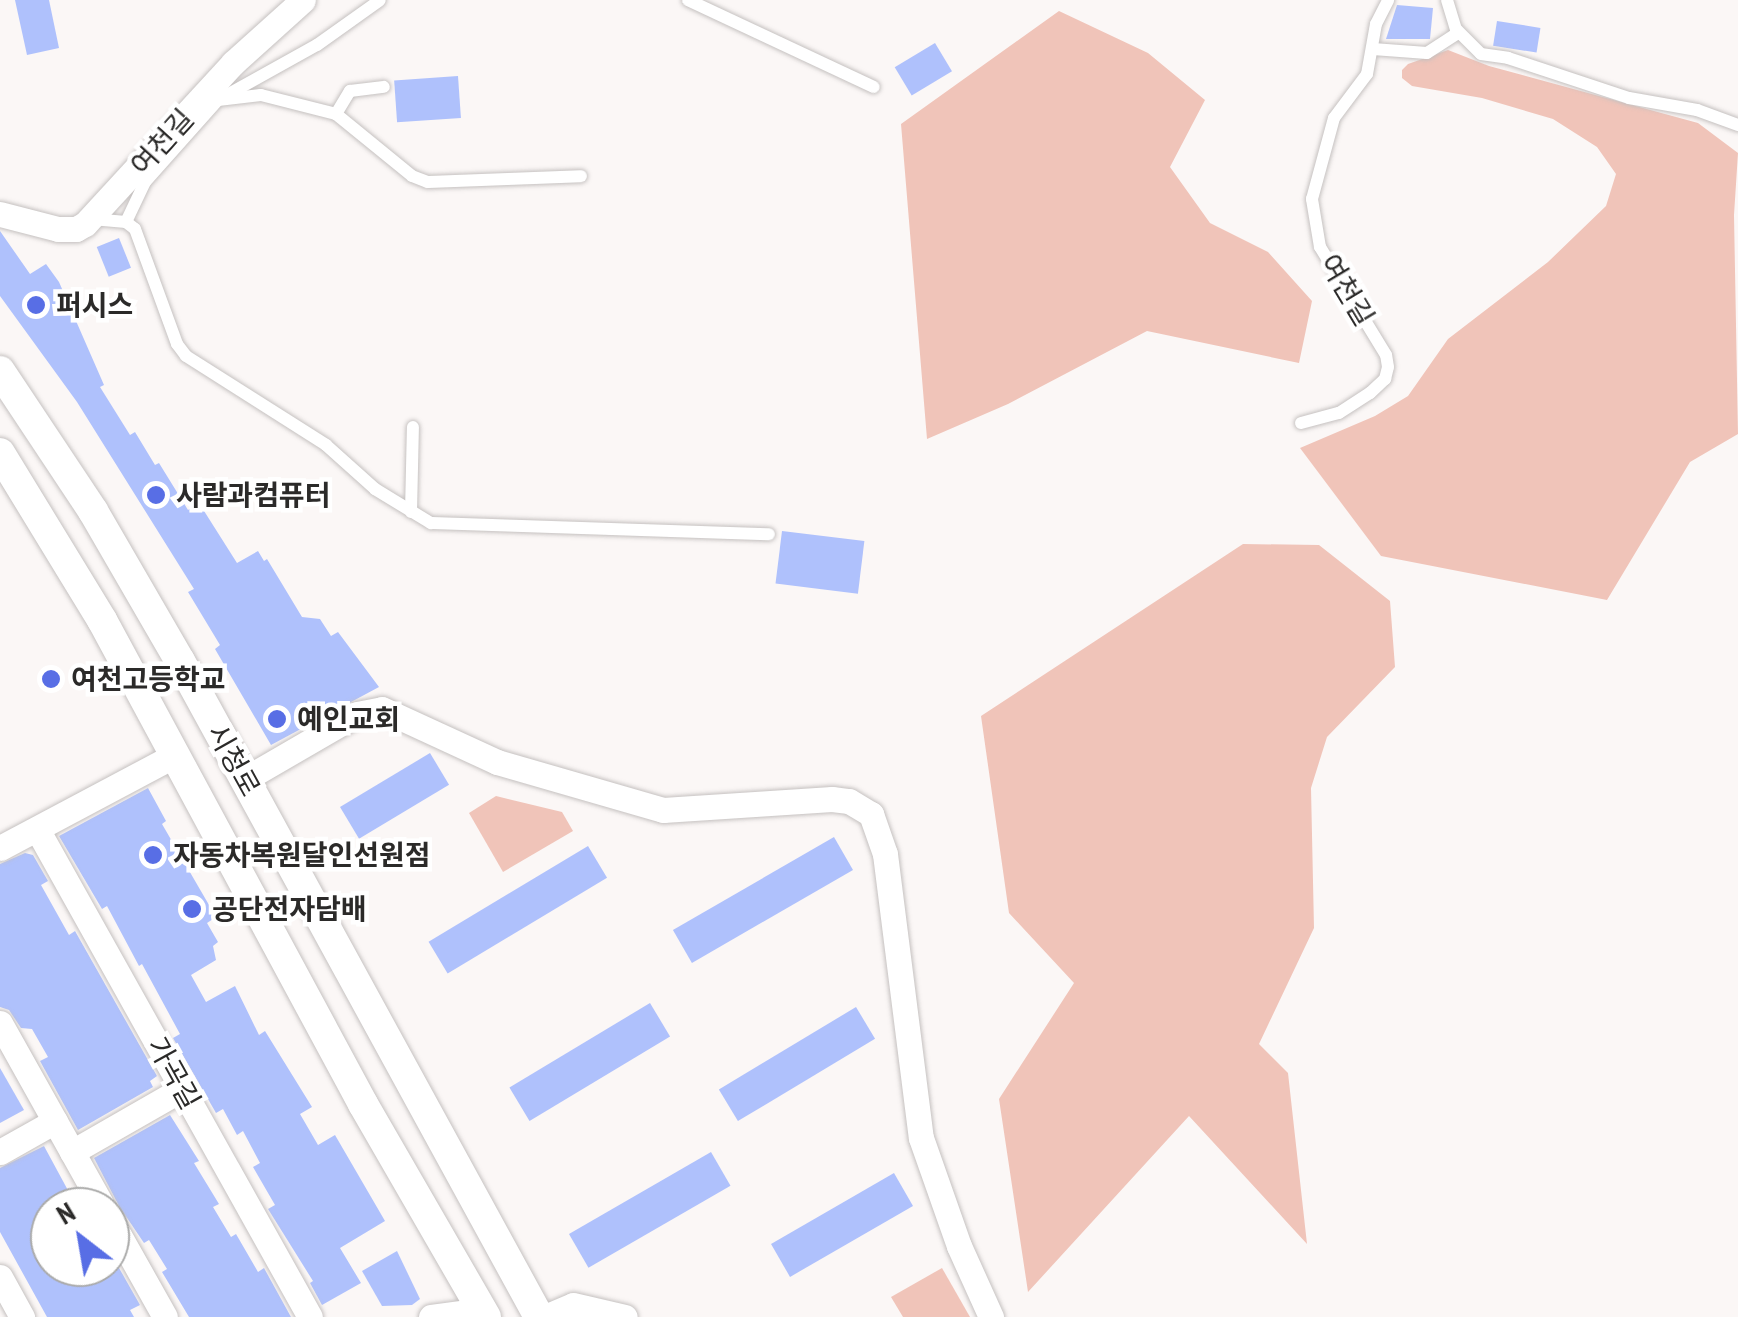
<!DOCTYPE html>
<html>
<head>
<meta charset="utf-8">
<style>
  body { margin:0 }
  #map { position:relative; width:1738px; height:1317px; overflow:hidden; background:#fbf7f6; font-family:"PT Sans Narrow","Noto Sans KR",sans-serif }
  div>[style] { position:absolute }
  .green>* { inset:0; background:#f0c4b9 }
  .building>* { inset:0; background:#afc1fc; transform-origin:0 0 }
  .roads { filter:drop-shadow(0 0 2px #c5c1c0) drop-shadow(0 0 2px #c5c1c0) }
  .service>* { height:12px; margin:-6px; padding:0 6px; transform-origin:6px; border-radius:6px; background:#fff }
  .minor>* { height:25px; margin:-12.5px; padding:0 12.5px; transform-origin:12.5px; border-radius:12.5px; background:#fff }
  .tertiary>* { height:30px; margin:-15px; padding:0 15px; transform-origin:15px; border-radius:15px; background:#fff }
  .dots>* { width:28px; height:28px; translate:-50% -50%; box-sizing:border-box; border:5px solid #fff; border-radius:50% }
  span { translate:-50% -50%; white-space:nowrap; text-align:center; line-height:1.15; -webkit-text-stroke:9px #fff; paint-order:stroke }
  .street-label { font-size:28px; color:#2b2a29 }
  .poi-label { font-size:28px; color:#2b2a29; font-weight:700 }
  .left { translate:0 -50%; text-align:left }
  .north { position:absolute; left:30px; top:1187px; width:100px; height:100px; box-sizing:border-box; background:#fff; border:2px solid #aaaaa9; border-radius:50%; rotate:329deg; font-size:28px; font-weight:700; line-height:40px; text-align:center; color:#2b2a29 }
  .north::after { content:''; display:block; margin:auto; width:35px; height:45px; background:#586ee5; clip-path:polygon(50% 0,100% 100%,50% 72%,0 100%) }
</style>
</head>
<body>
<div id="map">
  <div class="green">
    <i style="clip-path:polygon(1059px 11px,1148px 53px,1205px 100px,1170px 167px,1210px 223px,1268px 252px,1312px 301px,1299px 363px,1147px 331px,1008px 404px,927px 439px,901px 124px)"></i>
    <i style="clip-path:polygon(1448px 50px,1489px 66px,1698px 123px,1738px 153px,1734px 215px,1738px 434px,1690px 462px,1607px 600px,1381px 556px,1300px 448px,1375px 416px,1408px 396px,1448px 339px,1548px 262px,1606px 206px,1616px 174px,1597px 147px,1553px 119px,1482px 98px,1412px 86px,1402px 78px,1402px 70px,1408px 64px)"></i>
    <i style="clip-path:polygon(1243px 544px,1319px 545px,1390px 601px,1395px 667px,1327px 737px,1311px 788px,1314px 928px,1259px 1044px,1288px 1073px,1307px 1244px,1189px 1116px,1028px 1292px,999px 1099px,1074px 983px,1009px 913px,981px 716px)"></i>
    <i style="clip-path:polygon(496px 796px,562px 812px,573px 831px,503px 872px,469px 813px)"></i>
    <i style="clip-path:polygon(942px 1268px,970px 1317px,903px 1317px,891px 1297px)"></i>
  </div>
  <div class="building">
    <i style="clip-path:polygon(15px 0,49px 0,59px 48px,27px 55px)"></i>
    <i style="clip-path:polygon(1397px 5px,1433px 8px,1430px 39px,1386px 39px)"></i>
    <i style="left:1497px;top:21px;width:44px;height:25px;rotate:9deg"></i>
    <i style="left:935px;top:43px;width:33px;height:47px;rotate:59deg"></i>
    <i style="left:458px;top:76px;width:42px;height:64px;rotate:86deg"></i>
    <i style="clip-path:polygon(0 231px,30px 274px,46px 264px,59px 282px,104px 385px,100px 387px,130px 435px,135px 432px,155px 465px,159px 463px,188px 510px,199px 503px,237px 563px,258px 551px,264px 561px,267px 559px,302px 617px,320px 619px,331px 636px,338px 632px,379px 687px,271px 745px,215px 649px,220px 645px,188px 592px,194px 589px,77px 402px,0 296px)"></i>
    <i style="left:119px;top:238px;width:32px;height:24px;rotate:68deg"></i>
    <i style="left:782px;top:531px;width:83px;height:53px;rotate:7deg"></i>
    <i style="left:430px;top:753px;width:37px;height:105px;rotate:59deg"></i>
    <i style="clip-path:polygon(148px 788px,166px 821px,162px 824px,216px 917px,207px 923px,218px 942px,213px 946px,216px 960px,191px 975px,206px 1002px,235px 986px,259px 1035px,265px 1031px,312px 1107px,300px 1114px,318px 1145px,335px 1135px,385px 1221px,340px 1248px,361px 1283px,322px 1305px,310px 1283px,313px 1281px,268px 1209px,275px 1205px,253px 1167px,260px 1163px,243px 1131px,237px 1135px,223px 1109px,216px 1113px,173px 1038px,180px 1034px,142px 964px,139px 966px,107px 906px,102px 909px,59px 836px)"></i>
    <i style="left:834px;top:837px;width:38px;height:186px;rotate:60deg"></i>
    <i style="left:588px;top:846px;width:37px;height:186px;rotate:59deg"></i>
    <i style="clip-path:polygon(25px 853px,33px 855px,48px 881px,41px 885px,69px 935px,75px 931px,157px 1076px,150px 1081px,153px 1087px,78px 1130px,40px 1061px,48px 1057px,32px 1029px,21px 1028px,9px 1010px,0 1007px,0 864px)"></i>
    <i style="left:650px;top:1003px;width:39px;height:164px;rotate:59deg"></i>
    <i style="left:856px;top:1007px;width:37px;height:160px;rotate:59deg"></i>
    <i style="clip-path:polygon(0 1068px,24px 1110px,0 1123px)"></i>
    <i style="clip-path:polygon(170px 1115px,199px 1161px,194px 1163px,219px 1204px,213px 1207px,231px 1237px,236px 1234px,258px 1272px,264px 1268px,291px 1317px,189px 1317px,162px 1272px,167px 1269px,149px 1240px,144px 1243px,119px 1206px,94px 1158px)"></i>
    <i style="clip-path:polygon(44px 1146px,77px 1207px,50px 1207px,50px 1274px,62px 1267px,110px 1268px,110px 1252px,140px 1305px,130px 1310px,134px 1317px,47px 1317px,0 1232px,0 1168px)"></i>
    <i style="left:711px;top:1152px;width:39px;height:164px;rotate:60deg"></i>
    <i style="left:894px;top:1173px;width:38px;height:142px;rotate:60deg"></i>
    <i style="clip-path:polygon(397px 1251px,420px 1299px,412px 1305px,382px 1306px,362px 1271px)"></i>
  </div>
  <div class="roads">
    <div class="service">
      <i style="left:688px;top:0;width:205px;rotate:25.1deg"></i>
      <i style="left:1447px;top:0;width:30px;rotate:73deg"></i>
      <i style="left:1456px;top:29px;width:35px;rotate:45deg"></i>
      <i style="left:1481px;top:54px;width:27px;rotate:8deg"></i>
      <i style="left:1508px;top:58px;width:127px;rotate:18.3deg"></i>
      <i style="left:1629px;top:98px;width:69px;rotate:10deg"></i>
      <i style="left:1697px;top:110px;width:44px;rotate:20.1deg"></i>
      <i style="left:1373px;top:49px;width:54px;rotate:4.2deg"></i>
      <i style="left:1427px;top:53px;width:37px;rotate:-33deg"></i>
      <i style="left:218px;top:100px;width:43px;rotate:-6.6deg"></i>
      <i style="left:261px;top:95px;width:77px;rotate:14.2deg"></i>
      <i style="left:336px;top:114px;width:98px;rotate:39.2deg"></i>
      <i style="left:412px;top:176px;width:17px;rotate:21deg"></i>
      <i style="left:428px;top:182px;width:153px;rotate:-2.2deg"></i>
      <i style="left:336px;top:114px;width:27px;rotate:-59deg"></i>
      <i style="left:350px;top:91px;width:34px;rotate:-7deg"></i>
      <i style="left:92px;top:219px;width:34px;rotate:5deg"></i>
      <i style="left:126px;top:222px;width:11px;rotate:38deg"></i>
      <i style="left:135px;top:229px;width:122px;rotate:69.9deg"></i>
      <i style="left:177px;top:344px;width:15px;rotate:53deg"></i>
      <i style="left:186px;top:356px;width:166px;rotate:32.4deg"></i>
      <i style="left:326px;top:445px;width:66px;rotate:41.9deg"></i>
      <i style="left:375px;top:489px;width:66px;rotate:31.3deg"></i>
      <i style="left:431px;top:523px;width:338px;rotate:1.9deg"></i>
      <i style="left:126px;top:222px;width:44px;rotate:-64.6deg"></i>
      <i style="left:145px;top:182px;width:110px;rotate:-48.3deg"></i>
      <i style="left:218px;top:100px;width:113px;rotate:-29.1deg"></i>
      <i style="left:317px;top:45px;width:77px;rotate:-35.5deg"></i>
      <i style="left:1301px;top:423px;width:39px;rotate:-15deg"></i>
      <i style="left:1339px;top:413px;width:37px;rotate:-33deg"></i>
      <i style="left:1370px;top:393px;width:21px;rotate:-43deg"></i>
      <i style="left:1385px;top:379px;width:12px;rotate:-76deg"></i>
      <i style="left:1388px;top:367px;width:12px;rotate:-99deg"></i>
      <i style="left:1386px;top:355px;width:127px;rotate:-121.4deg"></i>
      <i style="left:1320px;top:247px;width:49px;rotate:-99.5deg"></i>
      <i style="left:1312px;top:199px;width:84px;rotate:-74.8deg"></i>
      <i style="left:1334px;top:118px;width:55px;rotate:-53.1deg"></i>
      <i style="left:1367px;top:74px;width:51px;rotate:-79.8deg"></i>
      <i style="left:1376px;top:24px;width:27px;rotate:-63deg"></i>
      <i style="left:411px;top:512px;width:85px;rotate:-88.7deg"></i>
    </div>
    <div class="minor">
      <i style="left:0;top:214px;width:60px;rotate:14.5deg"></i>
      <i style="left:58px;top:229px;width:18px"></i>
      <i style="left:76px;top:229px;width:10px;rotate:-29deg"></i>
      <i style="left:85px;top:224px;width:219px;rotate:-47.4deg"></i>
      <i style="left:233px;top:63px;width:94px;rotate:-42deg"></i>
      <i style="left:245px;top:779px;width:129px;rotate:-30.1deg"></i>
      <i style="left:357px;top:714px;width:25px;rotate:-11deg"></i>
      <i style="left:382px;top:709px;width:127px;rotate:24.7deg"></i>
      <i style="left:497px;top:762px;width:173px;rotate:16.1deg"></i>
      <i style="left:663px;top:810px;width:169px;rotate:-3.7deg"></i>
      <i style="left:832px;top:799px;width:17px;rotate:7deg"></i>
      <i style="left:849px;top:801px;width:26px;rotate:31deg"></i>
      <i style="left:871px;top:814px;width:42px;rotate:70.7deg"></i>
      <i style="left:885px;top:854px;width:286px;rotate:82.8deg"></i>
      <i style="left:921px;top:1138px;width:114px;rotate:70.6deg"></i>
      <i style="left:959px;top:1246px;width:78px;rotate:65.7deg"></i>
      <i style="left:37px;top:829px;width:559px;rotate:60.78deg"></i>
      <i style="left:0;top:848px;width:198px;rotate:-28deg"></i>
      <i style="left:0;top:1023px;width:211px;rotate:60.8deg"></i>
      <i style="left:0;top:1152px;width:63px;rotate:-29.4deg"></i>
      <i style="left:72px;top:1152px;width:127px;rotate:-29.8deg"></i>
      <i style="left:110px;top:1219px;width:112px;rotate:60.7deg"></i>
      <i style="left:0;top:1277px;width:46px;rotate:61.2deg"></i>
      <i style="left:431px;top:1317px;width:51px;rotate:-7.8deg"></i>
      <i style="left:545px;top:1317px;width:30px;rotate:-23deg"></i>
      <i style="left:573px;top:1305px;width:53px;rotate:13deg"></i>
    </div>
    <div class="tertiary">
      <i style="left:0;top:371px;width:168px;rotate:56.4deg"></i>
      <i style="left:93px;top:511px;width:173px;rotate:59.9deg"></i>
      <i style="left:180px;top:661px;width:748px;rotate:61.31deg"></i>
      <i style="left:0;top:453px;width:196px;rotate:58.6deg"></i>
      <i style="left:102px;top:620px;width:550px;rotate:61.66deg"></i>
      <i style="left:363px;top:1104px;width:246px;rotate:60deg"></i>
    </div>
  </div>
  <div class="dots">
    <i style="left:36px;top:305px;background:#586ee5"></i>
    <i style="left:156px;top:495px;background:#586ee5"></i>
    <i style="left:51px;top:679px;background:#586ee5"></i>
    <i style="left:277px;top:719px;background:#586ee5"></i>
    <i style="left:153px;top:855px;background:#586ee5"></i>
    <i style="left:192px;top:909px;background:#586ee5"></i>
  </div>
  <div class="street-label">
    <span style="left:162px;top:142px;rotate:-48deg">여천길</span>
    <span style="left:1347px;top:290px;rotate:59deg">여천길</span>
    <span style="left:234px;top:760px;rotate:61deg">시청로</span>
    <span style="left:174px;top:1073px;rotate:61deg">가곡길</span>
  </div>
  <div class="poi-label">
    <span class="left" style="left:56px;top:305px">퍼시스</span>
    <span class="left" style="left:176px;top:495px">사람과컴퓨터</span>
    <span class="left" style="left:71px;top:679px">여천고등학교</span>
    <span class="left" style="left:297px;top:719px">예인교회</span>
    <span class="left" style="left:173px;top:855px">자동차복원달인선원점</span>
    <span class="left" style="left:212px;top:909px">공단전자담배</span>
  </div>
  <div class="north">N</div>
</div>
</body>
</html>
